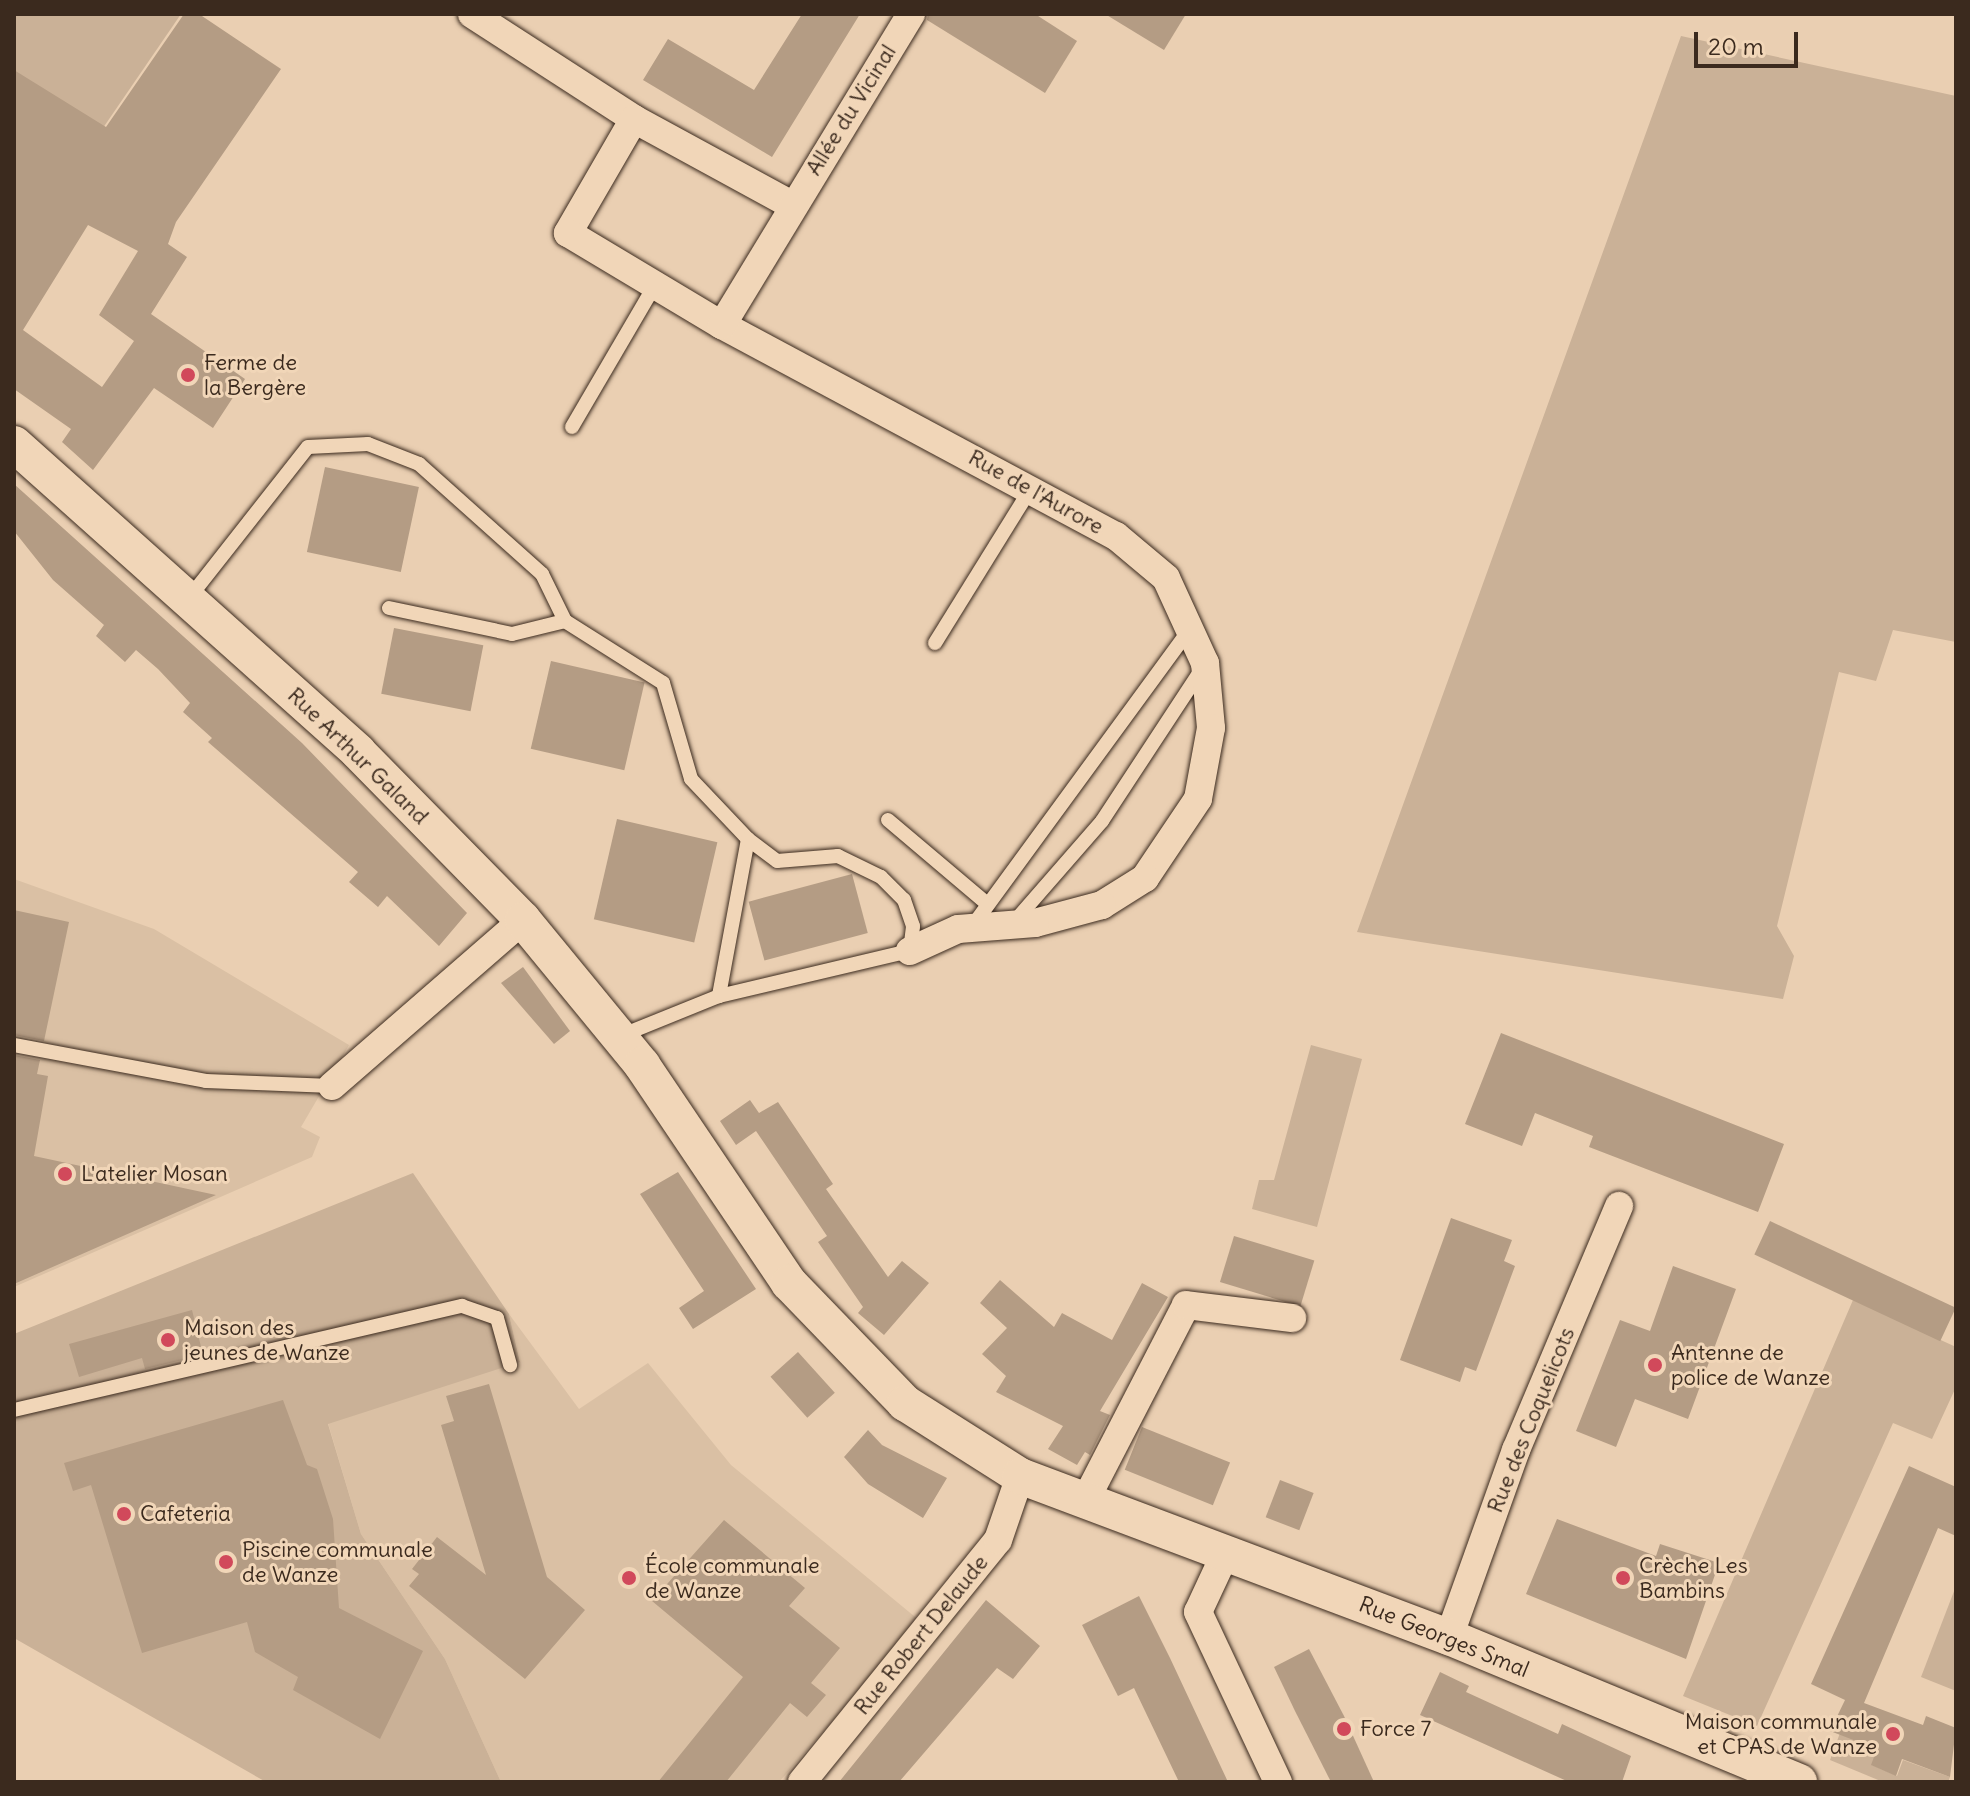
<!DOCTYPE html>
<html>
<head>
<meta charset="utf-8">
<style>
  body { margin:0 }
  #map { position:relative; width:1970px; height:1796px; overflow:hidden; background:#eacfb2; font-family:Delius,sans-serif }
  div>[style] { position:absolute }
  .built>* { inset:0; background:#dac0a4 }
  .green>* { inset:0; background:#cab197 }
  .building>* { inset:0; background:#b49c84; transform-origin:0 0 }
  .roads { filter:drop-shadow(0 0 2px #3b2a1e) drop-shadow(0 0 2px #3b2a1e) }
  .service>* { height:14px; margin:-7px; padding:0 7px; transform-origin:7px; border-radius:7px; background:#f1d6b8 }
  .minor>* { height:28px; margin:-14px; padding:0 14px; transform-origin:14px; border-radius:14px; background:#f1d6b8 }
  .tertiary>* { height:36px; margin:-18px; padding:0 18px; transform-origin:18px; border-radius:18px; background:#f1d6b8 }
  .dots>* { width:22px; height:22px; translate:-50% -50%; box-sizing:border-box; border:4px solid #f1d6b8; border-radius:50% }
  span { translate:-50% -50%; white-space:nowrap; text-align:center; line-height:1.15; -webkit-text-stroke:6px #f1d6b8; paint-order:stroke }
  .street-label { font-size:22px; color:#3b2a1e }
  .poi-label { font-size:22px; color:#3b2a1e }
  .left { translate:0 -50%; text-align:left }
  .right { translate:-100% -50%; text-align:right }
  .frame { position:absolute; inset:0; border:16px solid #3b2a1e; pointer-events:none }
  .scale { position:absolute; left:1694px; top:32px; width:104px; height:36px; box-sizing:border-box; border:4px solid #3b2a1e; border-top:0; padding-left:10px; font-size:24px; line-height:28px; white-space:nowrap; color:#3b2a1e; -webkit-text-stroke:6px #f1d6b8; paint-order:stroke }
</style>
</head>
<body>
<div id="map">
  <div class="built">
    <i style="clip-path:polygon(14px 879px,154px 929px,349px 1045px,301px 1127px,320px 1137px,312px 1157px,14px 1287px)"></i>
    <i style="clip-path:polygon(509px 1314px,579px 1409px,648px 1363px,731px 1465px,920px 1621px,779px 1782px,501px 1782px,445px 1659px,361px 1534px,328px 1423px,520px 1361px)"></i>
  </div>
  <div class="green">
    <i style="clip-path:polygon(14px 14px,181px 14px,14px 258px)"></i>
    <i style="clip-path:polygon(1681px 36px,1956px 96px,1956px 642px,1893px 630px,1876px 681px,1839px 672px,1777px 926px,1794px 956px,1783px 999px,1357px 932px)"></i>
    <i style="clip-path:polygon(1311px 1045px,1362px 1059px,1317px 1227px,1252px 1209px,1259px 1180px,1274px 1180px)"></i>
    <i style="clip-path:polygon(413px 1173px,509px 1314px,520px 1362px,328px 1424px,361px 1534px,445px 1659px,501px 1782px,266px 1782px,14px 1638px,14px 1334px)"></i>
    <i style="clip-path:polygon(1853px 1300px,1956px 1347px,1956px 1387px,1932px 1439px,1893px 1423px,1757px 1726px,1683px 1696px)"></i>
    <i style="clip-path:polygon(1956px 1586px,1956px 1691px,1921px 1677px)"></i>
    <i style="clip-path:polygon(1840px 1733px,1878px 1747px,1872px 1765px,1897px 1776px,1903px 1760px,1950px 1777px,1948px 1782px,1883px 1782px,1830px 1760px)"></i>
  </div>
  <div class="building">
    <i style="clip-path:polygon(evenodd,184px 14px,199px 14px,281px 69px,176px 222px,168px 244px,187px 257px,151px 314px,245px 379px,213px 428px,154px 388px,93px 470px,62px 442px,71px 429px,14px 389px,14px 70px,106px 127px,184px 14px,88px 225px,138px 251px,99px 315px,134px 341px,102px 387px,23px 330px,88px 225px)"></i>
    <i style="clip-path:polygon(802px 14px,860px 14px,772px 157px,643px 80px,668px 39px,754px 90px)"></i>
    <i style="clip-path:polygon(928px 14px,1035px 14px,1077px 41px,1045px 93px,927px 20px)"></i>
    <i style="clip-path:polygon(1105px 14px,1186px 14px,1164px 50px)"></i>
    <i style="left:325px;top:467px;width:96px;height:87px;rotate:12deg"></i>
    <i style="clip-path:polygon(14px 484px,302px 743px,467px 913px,439px 946px,387px 896px,378px 907px,349px 882px,358px 872px,208px 742px,212px 738px,183px 712px,190px 703px,158px 669px,136px 650px,125px 662px,96px 636px,104px 625px,53px 580px,14px 531px)"></i>
    <i style="left:394px;top:628px;width:91px;height:67px;rotate:11deg"></i>
    <i style="left:551px;top:661px;width:96px;height:90px;rotate:13deg"></i>
    <i style="left:617px;top:819px;width:103px;height:103px;rotate:13deg"></i>
    <i style="left:852px;top:874px;width:61px;height:107px;rotate:75deg"></i>
    <i style="clip-path:polygon(14px 910px,69px 922px,44px 1041px,14px 1035px)"></i>
    <i style="clip-path:polygon(523px 967px,570px 1031px,554px 1044px,501px 983px)"></i>
    <i style="clip-path:polygon(1501px 1033px,1784px 1144px,1758px 1212px,1589px 1147px,1593px 1136px,1535px 1113px,1522px 1146px,1465px 1124px)"></i>
    <i style="clip-path:polygon(14px 1055px,40px 1060px,37px 1074px,48px 1076px,34px 1156px,216px 1195px,14px 1284px)"></i>
    <i style="clip-path:polygon(750px 1100px,759px 1113px,778px 1102px,833px 1184px,826px 1189px,888px 1277px,902px 1261px,929px 1283px,884px 1335px,858px 1313px,863px 1307px,818px 1242px,827px 1236px,756px 1131px,736px 1145px,720px 1121px)"></i>
    <i style="clip-path:polygon(678px 1172px,756px 1289px,693px 1329px,679px 1308px,704px 1291px,640px 1194px)"></i>
    <i style="clip-path:polygon(1451px 1218px,1512px 1240px,1504px 1261px,1515px 1266px,1476px 1371px,1465px 1367px,1460px 1382px,1400px 1360px)"></i>
    <i style="left:1770px;top:1221px;width:205px;height:37px;rotate:25deg"></i>
    <i style="left:1234px;top:1236px;width:84px;height:48px;rotate:17deg"></i>
    <i style="clip-path:polygon(1673px 1266px,1736px 1289px,1688px 1419px,1635px 1399px,1616px 1447px,1576px 1431px,1620px 1320px,1650px 1331px)"></i>
    <i style="clip-path:polygon(1000px 1280px,1054px 1327px,1062px 1313px,1112px 1340px,1142px 1283px,1168px 1297px,1100px 1411px,1110px 1415px,1090px 1455px,1085px 1452px,1077px 1465px,1048px 1449px,1063px 1426px,996px 1392px,1006px 1376px,982px 1354px,1007px 1328px,980px 1303px)"></i>
    <i style="clip-path:polygon(192px 1310px,203px 1355px,145px 1369px,142px 1358px,79px 1377px,69px 1344px)"></i>
    <i style="left:798px;top:1352px;width:55px;height:37px;rotate:48deg"></i>
    <i style="clip-path:polygon(489px 1384px,547px 1577px,585px 1610px,525px 1679px,409px 1586px,419px 1574px,412px 1569px,437px 1537px,486px 1575px,441px 1425px,454px 1421px,446px 1396px)"></i>
    <i style="clip-path:polygon(283px 1400px,307px 1465px,317px 1469px,333px 1519px,339px 1608px,423px 1651px,380px 1739px,293px 1690px,298px 1677px,255px 1652px,247px 1622px,142px 1653px,91px 1485px,73px 1491px,64px 1463px)"></i>
    <i style="left:1142px;top:1427px;width:95px;height:46px;rotate:22deg"></i>
    <i style="clip-path:polygon(868px 1430px,882px 1445px,947px 1478px,923px 1518px,868px 1484px,844px 1457px)"></i>
    <i style="clip-path:polygon(1909px 1466px,1956px 1487px,1956px 1536px,1938px 1528px,1864px 1703px,1923px 1725px,1926px 1716px,1956px 1728px,1950px 1777px,1902px 1759px,1896px 1776px,1871px 1765px,1877px 1749px,1830px 1731px,1845px 1700px,1811px 1684px)"></i>
    <i style="left:1280px;top:1480px;width:36px;height:40px;rotate:21deg"></i>
    <i style="clip-path:polygon(1557px 1519px,1656px 1556px,1660px 1544px,1719px 1563px,1686px 1659px,1526px 1594px)"></i>
    <i style="clip-path:polygon(724px 1520px,805px 1588px,789px 1606px,840px 1648px,811px 1683px,826px 1695px,807px 1717px,790px 1703px,726px 1782px,658px 1782px,743px 1677px,652px 1601px)"></i>
    <i style="clip-path:polygon(1139px 1596px,1170px 1658px,1228px 1782px,1179px 1782px,1134px 1688px,1118px 1696px,1082px 1625px)"></i>
    <i style="clip-path:polygon(986px 1600px,1040px 1646px,1013px 1679px,997px 1668px,899px 1782px,839px 1782px)"></i>
    <i style="clip-path:polygon(1309px 1649px,1344px 1716px,1374px 1782px,1331px 1782px,1295px 1711px,1274px 1667px)"></i>
    <i style="clip-path:polygon(1440px 1672px,1469px 1686px,1466px 1692px,1558px 1734px,1562px 1724px,1631px 1756px,1622px 1782px,1569px 1782px,1420px 1715px)"></i>
  </div>
  <div class="roads">
    <div class="service">
      <i style="left:572px;top:427px;width:164px;rotate:-59.7deg"></i>
      <i style="left:189px;top:598px;width:192px;rotate:-51.8deg"></i>
      <i style="left:308px;top:447px;width:60px;rotate:-2.9deg"></i>
      <i style="left:368px;top:444px;width:55px;rotate:21.4deg"></i>
      <i style="left:419px;top:464px;width:165px;rotate:41.8deg"></i>
      <i style="left:542px;top:574px;width:52px;rotate:63.9deg"></i>
      <i style="left:565px;top:621px;width:116px;rotate:32.3deg"></i>
      <i style="left:663px;top:683px;width:100px;rotate:73.7deg"></i>
      <i style="left:691px;top:779px;width:83px;rotate:46.5deg"></i>
      <i style="left:748px;top:839px;width:160px;rotate:100.5deg"></i>
      <i style="left:719px;top:996px;width:107px;rotate:158deg"></i>
      <i style="left:389px;top:608px;width:126px;rotate:11.9deg"></i>
      <i style="left:512px;top:634px;width:55px;rotate:-13.8deg"></i>
      <i style="left:935px;top:643px;width:182px;rotate:-58.2deg"></i>
      <i style="left:888px;top:820px;width:126px;rotate:40.2deg"></i>
      <i style="left:1014px;top:922px;width:134px;rotate:-48.9deg"></i>
      <i style="left:1102px;top:821px;width:182px;rotate:-56.7deg"></i>
      <i style="left:971px;top:928px;width:368px;rotate:-53.8deg"></i>
      <i style="left:719px;top:996px;width:196px;rotate:-13.3deg"></i>
      <i style="left:910px;top:951px;width:25px;rotate:-83deg"></i>
      <i style="left:913px;top:926px;width:28px;rotate:-109deg"></i>
      <i style="left:904px;top:900px;width:33px;rotate:-135deg"></i>
      <i style="left:881px;top:877px;width:48px;rotate:-154deg"></i>
      <i style="left:838px;top:856px;width:61px;rotate:175.3deg"></i>
      <i style="left:777px;top:861px;width:36px;rotate:-143deg"></i>
      <i style="left:14px;top:1045px;width:195px;rotate:10.6deg"></i>
      <i style="left:206px;top:1081px;width:126px;rotate:2.3deg"></i>
      <i style="left:14px;top:1410px;width:460px;rotate:-13.1deg"></i>
      <i style="left:462px;top:1306px;width:37px;rotate:19deg"></i>
      <i style="left:497px;top:1318px;width:49px;rotate:74.5deg"></i>
    </div>
    <div class="minor">
      <i style="left:472px;top:14px;width:193px;rotate:32.9deg"></i>
      <i style="left:634px;top:119px;width:180px;rotate:28.6deg"></i>
      <i style="left:634px;top:119px;width:132px;rotate:120.1deg"></i>
      <i style="left:568px;top:233px;width:179px;rotate:30.9deg"></i>
      <i style="left:722px;top:325px;width:447px;rotate:28.2deg"></i>
      <i style="left:1116px;top:536px;width:65px;rotate:40deg"></i>
      <i style="left:1166px;top:578px;width:94px;rotate:65.4deg"></i>
      <i style="left:1205px;top:663px;width:65px;rotate:84.7deg"></i>
      <i style="left:1211px;top:728px;width:72px;rotate:100.4deg"></i>
      <i style="left:1198px;top:799px;width:95px;rotate:123.9deg"></i>
      <i style="left:1145px;top:878px;width:51px;rotate:147.9deg"></i>
      <i style="left:1102px;top:905px;width:69px;rotate:165deg"></i>
      <i style="left:1035px;top:923px;width:77px;rotate:175.5deg"></i>
      <i style="left:958px;top:929px;width:53px;rotate:155.4deg"></i>
      <i style="left:722px;top:325px;width:364px;rotate:-58.7deg"></i>
      <i style="left:332px;top:1086px;width:253px;rotate:-41deg"></i>
      <i style="left:1085px;top:1501px;width:220px;rotate:-62.7deg"></i>
      <i style="left:1186px;top:1305px;width:107px;rotate:7deg"></i>
      <i style="left:1226px;top:1552px;width:66px;rotate:115deg"></i>
      <i style="left:1198px;top:1612px;width:188px;rotate:64.8deg"></i>
      <i style="left:1449px;top:1637px;width:199px;rotate:-70.3deg"></i>
      <i style="left:1516px;top:1450px;width:265px;rotate:-67.1deg"></i>
      <i style="left:802px;top:1782px;width:311px;rotate:-51deg"></i>
      <i style="left:998px;top:1540px;width:68px;rotate:-71deg"></i>
    </div>
    <div class="tertiary">
      <i style="left:14px;top:444px;width:462px;rotate:41.8deg"></i>
      <i style="left:358px;top:752px;width:235px;rotate:45.5deg"></i>
      <i style="left:523px;top:920px;width:188px;rotate:50.6deg"></i>
      <i style="left:642px;top:1065px;width:263px;rotate:56deg"></i>
      <i style="left:789px;top:1283px;width:167px;rotate:46deg"></i>
      <i style="left:905px;top:1403px;width:136px;rotate:32.4deg"></i>
      <i style="left:1020px;top:1476px;width:458px;rotate:20.6deg"></i>
      <i style="left:1449px;top:1637px;width:379px;rotate:22.5deg"></i>
    </div>
  </div>
  <div class="dots">
    <i style="left:188px;top:375px;background:#d1495b"></i>
    <i style="left:65px;top:1174px;background:#d1495b"></i>
    <i style="left:168px;top:1340px;background:#d1495b"></i>
    <i style="left:1655px;top:1365px;background:#d1495b"></i>
    <i style="left:124px;top:1514px;background:#d1495b"></i>
    <i style="left:226px;top:1562px;background:#d1495b"></i>
    <i style="left:629px;top:1578px;background:#d1495b"></i>
    <i style="left:1623px;top:1578px;background:#d1495b"></i>
    <i style="left:1344px;top:1729px;background:#d1495b"></i>
    <i style="left:1893px;top:1734px;background:#d1495b"></i>
  </div>
  <div class="street-label">
    <span style="left:851px;top:110px;rotate:-58deg">Allée du Vicinal</span>
    <span style="left:1036px;top:492px;rotate:29deg">Rue de l'Aurore</span>
    <span style="left:358px;top:756px;rotate:44deg">Rue Arthur Galand</span>
    <span style="left:1531px;top:1420px;rotate:-68deg">Rue des Coquelicots</span>
    <span style="left:921px;top:1635px;rotate:-51deg">Rue Robert Delaude</span>
    <span style="left:1444px;top:1637px;rotate:22deg">Rue Georges Smal</span>
  </div>
  <div class="poi-label">
    <span class="left" style="left:204px;top:375px">Ferme de<br>la Bergère</span>
    <span class="left" style="left:81px;top:1174px">L'atelier Mosan</span>
    <span class="left" style="left:184px;top:1340px">Maison des<br>jeunes de Wanze</span>
    <span class="left" style="left:1671px;top:1365px">Antenne de<br>police de Wanze</span>
    <span class="left" style="left:140px;top:1514px">Cafeteria</span>
    <span class="left" style="left:242px;top:1562px">Piscine communale<br>de Wanze</span>
    <span class="left" style="left:645px;top:1578px">École communale<br>de Wanze</span>
    <span class="left" style="left:1639px;top:1578px">Crèche Les<br>Bambins</span>
    <span class="right" style="left:1877px;top:1734px">Maison communale<br>et CPAS de Wanze</span>
    <span class="left" style="left:1360px;top:1729px">Force 7</span>
  </div>
  <div class="frame"></div>
  <div class="scale">20 m</div>
</div>
</body>
</html>
